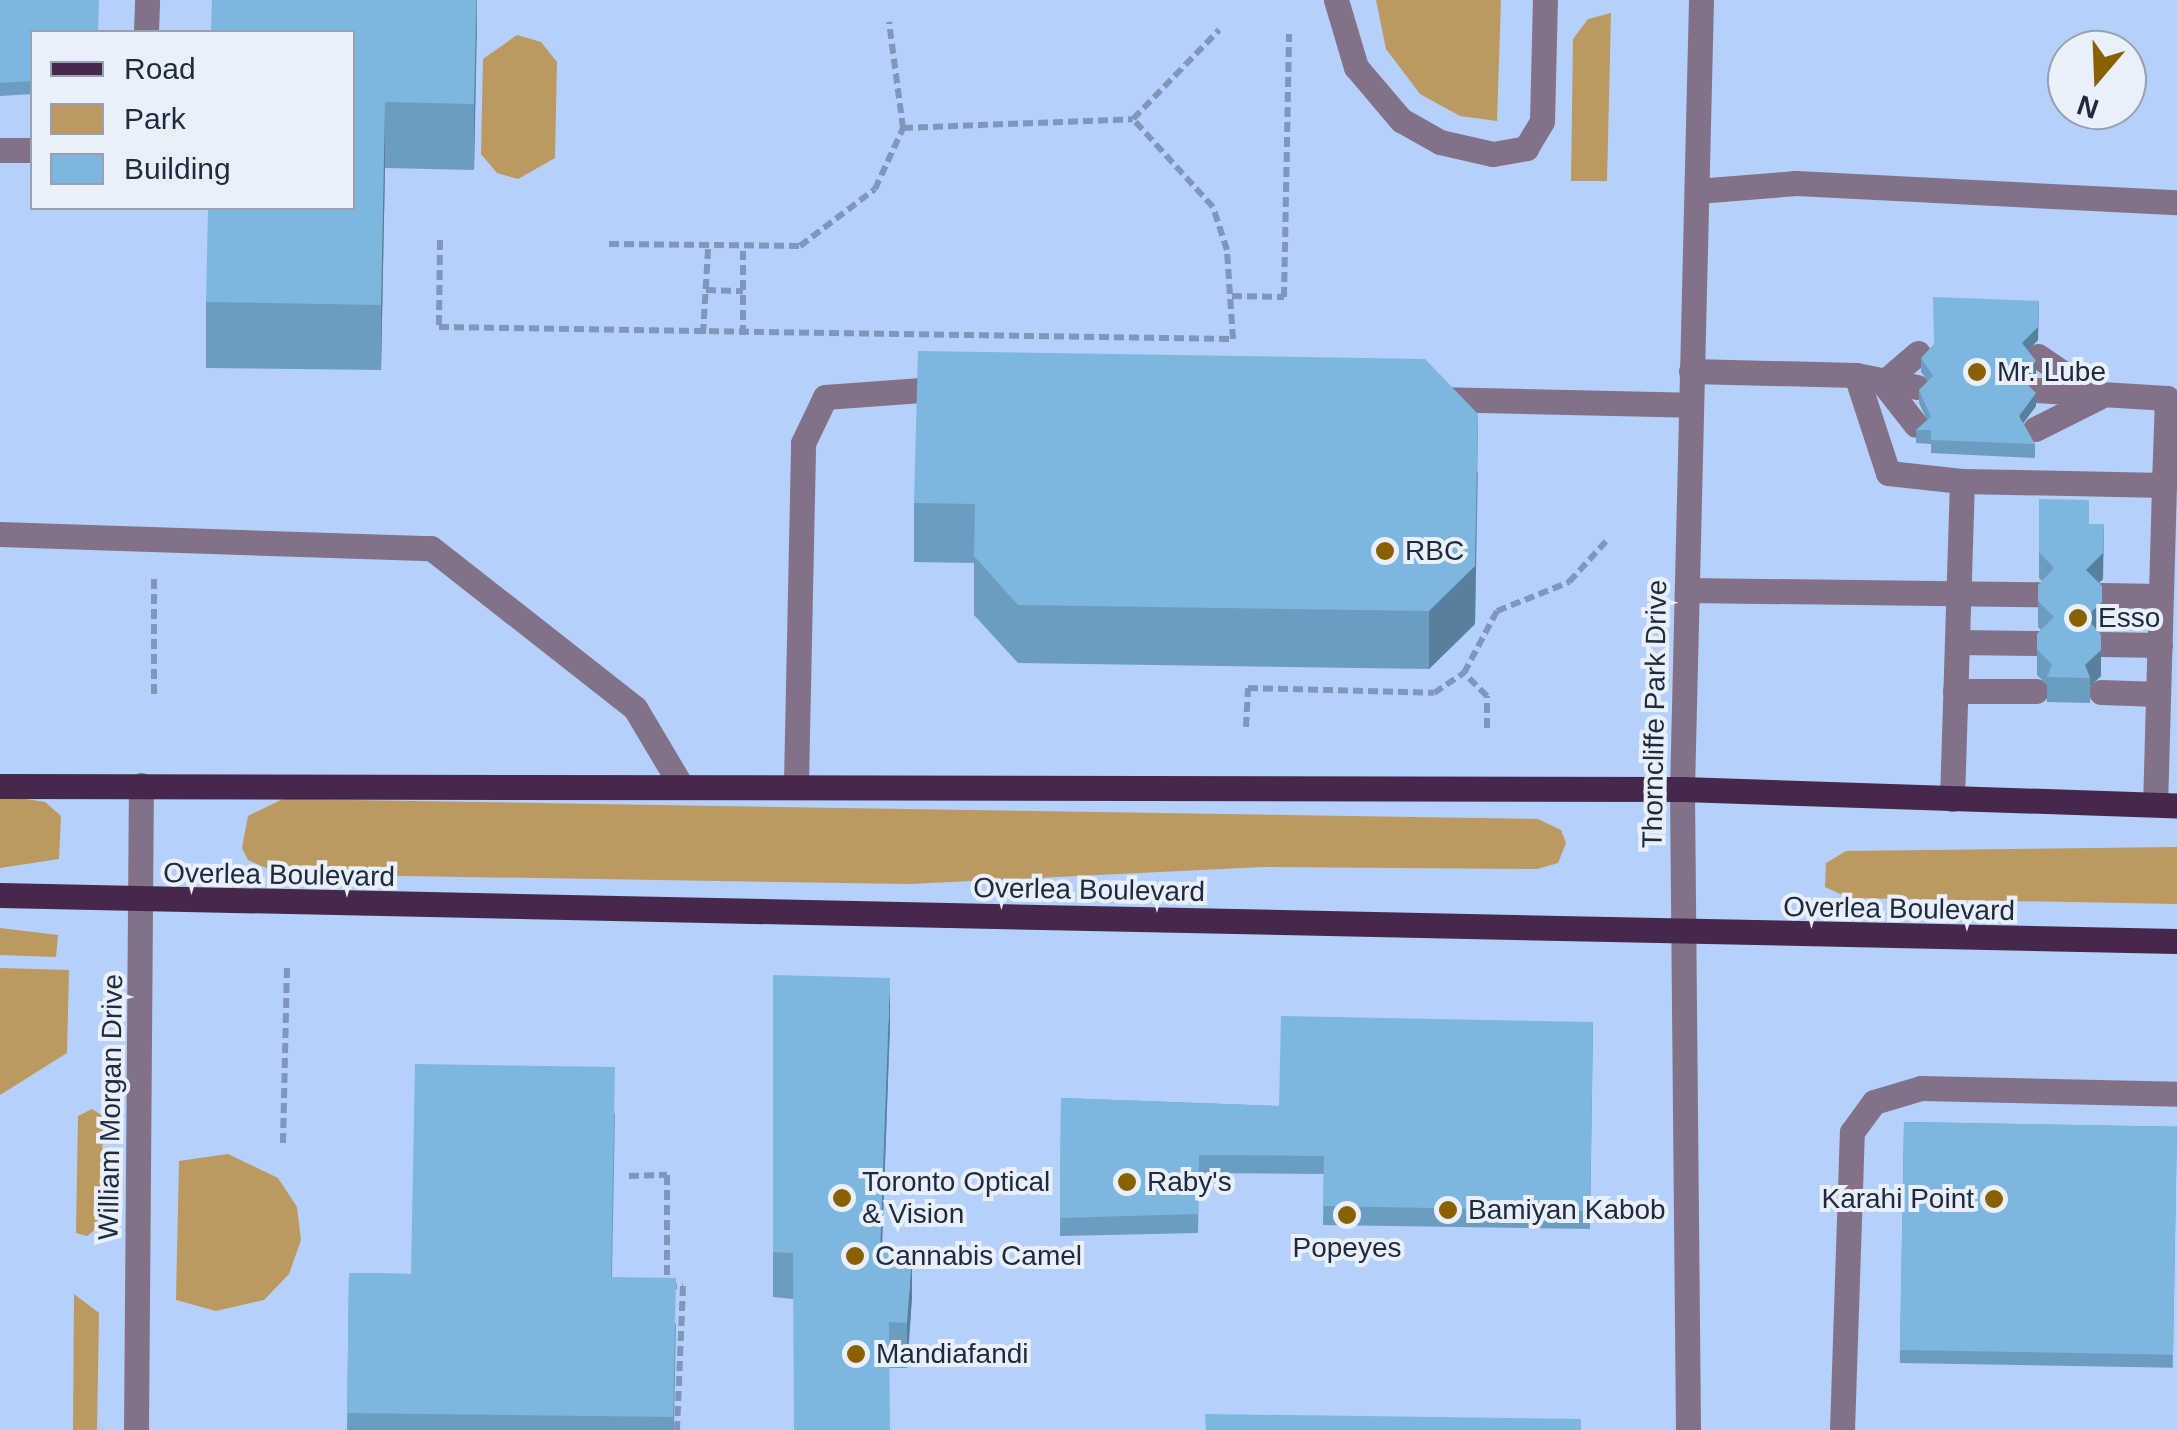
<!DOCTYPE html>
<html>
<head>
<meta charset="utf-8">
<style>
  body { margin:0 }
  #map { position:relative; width:2177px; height:1430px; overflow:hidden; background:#b5d0fb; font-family:Arial,sans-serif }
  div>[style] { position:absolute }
  .green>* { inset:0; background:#bb9960 }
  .path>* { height:6px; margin-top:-3px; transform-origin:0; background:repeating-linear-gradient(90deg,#8096ba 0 10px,transparent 0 15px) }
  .minor>* { height:25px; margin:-12.5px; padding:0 12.5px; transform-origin:12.5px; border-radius:12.5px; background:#837287 }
  .major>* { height:25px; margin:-12.5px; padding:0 12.5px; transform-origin:12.5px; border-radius:12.5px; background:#46284c }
  .wall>* { inset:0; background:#6c9dc0; transform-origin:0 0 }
  .shaded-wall>* { inset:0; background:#587f9c }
  .building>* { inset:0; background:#7db6df; transform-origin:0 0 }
  .dots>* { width:28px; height:28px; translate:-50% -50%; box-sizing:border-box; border:5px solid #e9f0fb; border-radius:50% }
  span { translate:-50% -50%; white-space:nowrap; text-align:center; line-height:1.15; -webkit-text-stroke:8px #e9f0fb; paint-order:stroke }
  .poi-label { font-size:28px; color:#1d2a3f }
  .left { translate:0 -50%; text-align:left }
  .right { translate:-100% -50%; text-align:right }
  .street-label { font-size:28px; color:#1d2a3f }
  .legend { position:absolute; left:30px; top:30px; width:325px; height:180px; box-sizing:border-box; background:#e9f0fb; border:2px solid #97a1b0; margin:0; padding:12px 18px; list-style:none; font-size:30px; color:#1d2a3f }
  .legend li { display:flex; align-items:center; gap:20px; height:50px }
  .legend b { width:50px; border:2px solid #97a1b0 }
  .north { position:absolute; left:2047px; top:30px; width:100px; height:100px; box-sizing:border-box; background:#e9f0fb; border:2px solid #97a1b0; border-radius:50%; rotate:199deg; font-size:28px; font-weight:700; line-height:40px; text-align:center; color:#1d2a3f }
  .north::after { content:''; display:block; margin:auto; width:35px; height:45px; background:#8a6101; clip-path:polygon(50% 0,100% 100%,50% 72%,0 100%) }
</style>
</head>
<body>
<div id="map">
  <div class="green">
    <i style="clip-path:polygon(1376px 0,1501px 0,1497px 121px,1460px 116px,1420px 94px,1386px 49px)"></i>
    <i style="clip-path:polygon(1611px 13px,1607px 181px,1571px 181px,1573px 39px,1588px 19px)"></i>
    <i style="clip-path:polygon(517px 35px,541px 42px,557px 62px,555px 158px,518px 179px,497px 173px,481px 154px,483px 59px)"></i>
    <i style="clip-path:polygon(0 795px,45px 802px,61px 816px,59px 859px,0 868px)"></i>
    <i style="clip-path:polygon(283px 799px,1538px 819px,1561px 830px,1566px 843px,1558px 863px,1537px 869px,1262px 867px,910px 884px,280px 874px,248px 860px,242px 848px,248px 816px)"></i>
    <i style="clip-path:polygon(2177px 847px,2177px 904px,1849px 898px,1825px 887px,1826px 863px,1846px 851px)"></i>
    <i style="clip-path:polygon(0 928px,58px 935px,56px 957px,0 955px)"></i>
    <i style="clip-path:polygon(0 968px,69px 970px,67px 1053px,0 1095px)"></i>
    <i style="clip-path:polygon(92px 1109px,103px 1116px,101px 1225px,87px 1236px,76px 1233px,78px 1116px)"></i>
    <i style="clip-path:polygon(228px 1154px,278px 1178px,297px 1207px,301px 1240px,289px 1274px,264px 1300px,216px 1311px,176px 1300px,179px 1161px)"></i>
    <i style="clip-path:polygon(74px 1294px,99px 1313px,97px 1430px,73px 1430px)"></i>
  </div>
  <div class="path">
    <i style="left:903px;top:128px;width:230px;rotate:-2.2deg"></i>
    <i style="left:1133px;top:119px;width:124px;rotate:-46deg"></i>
    <i style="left:440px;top:240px;width:87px;rotate:90.7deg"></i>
    <i style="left:439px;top:327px;width:794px;rotate:0.87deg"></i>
    <i style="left:1233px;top:339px;width:89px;rotate:-93.9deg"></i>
    <i style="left:1227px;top:250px;width:45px;rotate:-108deg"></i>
    <i style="left:1213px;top:207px;width:119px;rotate:-132.3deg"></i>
    <i style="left:609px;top:244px;width:191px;rotate:0.6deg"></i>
    <i style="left:800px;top:246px;width:94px;rotate:-37.2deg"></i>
    <i style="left:875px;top:189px;width:67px;rotate:-65.3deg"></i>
    <i style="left:903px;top:128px;width:107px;rotate:-97.5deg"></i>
    <i style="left:706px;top:290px;width:37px;rotate:2deg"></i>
    <i style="left:1232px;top:296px;width:52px;rotate:1.1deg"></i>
    <i style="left:1284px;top:297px;width:263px;rotate:-88.9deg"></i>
    <i style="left:703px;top:334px;width:85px;rotate:-86.6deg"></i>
    <i style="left:743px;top:335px;width:84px;rotate:-90deg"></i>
    <i style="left:154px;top:579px;width:119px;rotate:90deg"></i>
    <i style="left:1246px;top:727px;width:39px;rotate:-87deg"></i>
    <i style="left:1248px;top:688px;width:186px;rotate:1.5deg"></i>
    <i style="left:1434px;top:693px;width:36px;rotate:-34deg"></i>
    <i style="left:1487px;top:728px;width:32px;rotate:-90deg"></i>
    <i style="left:1487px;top:696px;width:33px;rotate:-135deg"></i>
    <i style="left:1464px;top:673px;width:70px;rotate:-62deg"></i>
    <i style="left:1497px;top:611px;width:78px;rotate:-21.9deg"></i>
    <i style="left:1569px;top:582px;width:59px;rotate:-47.7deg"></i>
    <i style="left:283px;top:1143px;width:175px;rotate:-88.7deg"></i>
    <i style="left:629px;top:1176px;width:38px;rotate:-2deg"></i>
    <i style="left:667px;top:1175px;width:112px;rotate:90deg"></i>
    <i style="left:667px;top:1287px;width:16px;rotate:-4deg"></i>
    <i style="left:683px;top:1286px;width:144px;rotate:92.4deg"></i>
  </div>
  <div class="minor">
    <i style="left:1336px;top:0;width:70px;rotate:73.4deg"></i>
    <i style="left:1356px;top:67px;width:70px;rotate:49.7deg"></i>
    <i style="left:1401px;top:120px;width:45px;rotate:29.4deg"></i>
    <i style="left:1440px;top:142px;width:54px;rotate:12.8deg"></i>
    <i style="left:1493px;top:154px;width:34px;rotate:-10deg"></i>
    <i style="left:1526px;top:148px;width:31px;rotate:-59deg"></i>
    <i style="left:1542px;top:121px;width:121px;rotate:-88.6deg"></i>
    <i style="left:146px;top:32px;width:32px;rotate:-88deg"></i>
    <i style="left:0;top:150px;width:32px"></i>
    <i style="left:1697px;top:191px;width:99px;rotate:-4.6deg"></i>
    <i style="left:1796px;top:183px;width:381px;rotate:2.9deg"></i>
    <i style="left:2038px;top:356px;width:68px;rotate:34.2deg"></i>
    <i style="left:1691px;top:371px;width:165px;rotate:1.4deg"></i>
    <i style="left:1856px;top:375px;width:103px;rotate:71.9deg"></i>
    <i style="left:1888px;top:473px;width:74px;rotate:6.2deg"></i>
    <i style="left:1856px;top:375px;width:62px;rotate:11.1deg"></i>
    <i style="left:1883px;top:383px;width:53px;rotate:51.8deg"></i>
    <i style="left:1883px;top:383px;width:46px;rotate:-40.6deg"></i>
    <i style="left:2036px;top:390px;width:131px;rotate:3.5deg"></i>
    <i style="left:2167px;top:398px;width:87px;rotate:92deg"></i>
    <i style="left:1434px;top:399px;width:256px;rotate:1.3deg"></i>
    <i style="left:2035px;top:429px;width:72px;rotate:-26.6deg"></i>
    <i style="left:0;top:534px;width:431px;rotate:1.9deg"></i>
    <i style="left:431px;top:548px;width:259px;rotate:38.1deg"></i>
    <i style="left:635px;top:708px;width:92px;rotate:59.3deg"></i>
    <i style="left:1687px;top:590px;width:351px;rotate:0.7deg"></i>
    <i style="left:2102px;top:595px;width:58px;rotate:1deg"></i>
    <i style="left:1957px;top:642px;width:81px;rotate:0.7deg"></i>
    <i style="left:2102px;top:644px;width:58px;rotate:1deg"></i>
    <i style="left:1955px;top:691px;width:81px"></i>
    <i style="left:2101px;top:692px;width:57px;rotate:2deg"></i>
    <i style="left:796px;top:783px;width:340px;rotate:-88.8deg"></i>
    <i style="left:803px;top:443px;width:51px;rotate:-64.4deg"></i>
    <i style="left:825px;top:397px;width:124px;rotate:-4.2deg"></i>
    <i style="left:1952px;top:799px;width:318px;rotate:-88.2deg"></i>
    <i style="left:1962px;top:481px;width:202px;rotate:1.1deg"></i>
    <i style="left:2164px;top:485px;width:319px;rotate:91.6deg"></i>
    <i style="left:136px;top:1430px;width:645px;rotate:-89.56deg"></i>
    <i style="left:1688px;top:1430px;width:641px;rotate:-90.54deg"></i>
    <i style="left:1682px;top:789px;width:789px;rotate:-88.62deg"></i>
    <i style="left:1842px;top:1430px;width:298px;rotate:-88.1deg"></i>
    <i style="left:1852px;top:1132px;width:37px;rotate:-54deg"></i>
    <i style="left:1874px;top:1102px;width:49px;rotate:-16.6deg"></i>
    <i style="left:1921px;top:1088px;width:256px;rotate:1.3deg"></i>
  </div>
  <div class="major">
    <i style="left:0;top:786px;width:1682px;rotate:0.1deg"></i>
    <i style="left:1682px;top:789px;width:495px;rotate:1.9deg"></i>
    <i style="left:0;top:895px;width:2177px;rotate:1.21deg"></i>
  </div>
  <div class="wall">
    <i style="clip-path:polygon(0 0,32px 32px,32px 94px,0 96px)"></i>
    <i style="clip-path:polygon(477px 0,474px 170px,385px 168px,381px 370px,206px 368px,206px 302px,352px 32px)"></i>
    <i style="clip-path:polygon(2038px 340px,2028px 350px,2036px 374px,2026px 383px,2036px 406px,2023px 423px,2035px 444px,2035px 458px,1931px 453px,1931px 444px,1916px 443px,1916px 430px,1927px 420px,1919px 403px,1919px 390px,1928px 381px,1921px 372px,1921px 358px)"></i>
    <i style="clip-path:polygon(1478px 472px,1475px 624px,1429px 669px,1018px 663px,974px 615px,974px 563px,914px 562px,914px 503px)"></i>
    <i style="clip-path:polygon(2039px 499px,2089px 524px,2103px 579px,2099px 583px,2102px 628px,2098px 631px,2101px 676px,2090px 686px,2090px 703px,2047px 702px,2047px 685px,2037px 675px,2037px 634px,2041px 630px,2038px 627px,2038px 585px,2042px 581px,2039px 578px)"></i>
    <i style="clip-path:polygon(773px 975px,890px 1024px,882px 1251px,912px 1297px,907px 1368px,889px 1368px,793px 1299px,773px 1297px)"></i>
    <i style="clip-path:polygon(1593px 1022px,1590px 1229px,1323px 1225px,1324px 1174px,1199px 1173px,1198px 1233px,1060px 1236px,1061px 1098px,1279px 1106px)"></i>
    <i style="clip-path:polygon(615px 1113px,612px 1277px,676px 1324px,674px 1430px,347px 1430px,349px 1273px,411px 1274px)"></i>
    <i style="left:1904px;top:1122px;width:273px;height:241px;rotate:1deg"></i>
  </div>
  <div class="shaded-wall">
    <i style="clip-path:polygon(477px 0,477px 24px,474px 170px,474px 104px)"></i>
    <i style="clip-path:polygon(385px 102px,385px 168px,381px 370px,381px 305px)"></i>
    <i style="clip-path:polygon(2039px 301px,2038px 340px,2022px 356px,2022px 343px)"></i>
    <i style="clip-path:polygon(2036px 361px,2036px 374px,2020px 390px,2020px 377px)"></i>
    <i style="clip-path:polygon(2036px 393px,2036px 406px,2019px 429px,2019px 416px)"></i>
    <i style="clip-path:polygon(1478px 414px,1475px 624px,1429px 669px,1429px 611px)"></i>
    <i style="clip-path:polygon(2104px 524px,2103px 579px,2086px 596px,2086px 570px)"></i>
    <i style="clip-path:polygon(2102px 586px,2102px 628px,2086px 643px,2086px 617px)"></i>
    <i style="clip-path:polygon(2101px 635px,2101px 676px,2090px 686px,2090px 678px,2085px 665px)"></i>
    <i style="clip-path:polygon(890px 978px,890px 1024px,880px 1297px,880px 1251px)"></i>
    <i style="clip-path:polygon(912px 1252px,912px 1297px,907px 1368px,907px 1323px)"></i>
  </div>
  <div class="building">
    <i style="clip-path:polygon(0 0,99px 0,98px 32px,32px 32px,32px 81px,0 83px)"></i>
    <i style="clip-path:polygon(212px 0,476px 0,474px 104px,385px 102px,381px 305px,206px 302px,208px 208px,352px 208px,352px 32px,211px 32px)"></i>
    <i style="clip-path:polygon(1933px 297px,2039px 301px,2038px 327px,2022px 343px,2036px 361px,2020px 377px,2036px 393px,2019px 416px,2035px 444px,1931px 440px,1931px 430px,1916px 430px,1931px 417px,1919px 390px,1933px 376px,1921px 358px,1934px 344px)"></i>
    <i style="clip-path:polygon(918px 351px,1425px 359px,1478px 414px,1475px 566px,1429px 611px,1018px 605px,974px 556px,975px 504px,914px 503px)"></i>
    <i style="clip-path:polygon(2039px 499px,2089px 500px,2089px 524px,2104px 524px,2103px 553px,2086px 570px,2102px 586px,2102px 602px,2086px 617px,2101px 635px,2101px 650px,2085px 665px,2090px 678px,2047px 677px,2052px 665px,2037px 649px,2037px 634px,2054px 617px,2038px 601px,2038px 585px,2054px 568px,2039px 552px)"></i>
    <i style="clip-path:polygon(773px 975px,890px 978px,880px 1251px,912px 1252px,907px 1323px,889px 1322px,890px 1430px,794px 1430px,793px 1253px,773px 1252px)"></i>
    <i style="clip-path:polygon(1281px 1016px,1593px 1022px,1590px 1211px,1323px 1206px,1324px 1156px,1199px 1155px,1198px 1214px,1060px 1218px,1061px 1098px,1279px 1106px)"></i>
    <i style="clip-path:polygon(415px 1064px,615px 1067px,611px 1277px,676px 1278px,673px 1417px,347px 1413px,349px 1273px,411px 1274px)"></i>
    <i style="left:1904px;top:1122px;width:273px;height:228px;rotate:1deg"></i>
    <i style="clip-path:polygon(1205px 1414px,1581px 1419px,1581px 1430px,1206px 1430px)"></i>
  </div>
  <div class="dots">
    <i style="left:1977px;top:372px;background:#8a6101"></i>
    <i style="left:1385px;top:551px;background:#8a6101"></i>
    <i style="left:2078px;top:618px;background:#8a6101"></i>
    <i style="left:1127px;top:1182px;background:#8a6101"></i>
    <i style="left:842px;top:1198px;background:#8a6101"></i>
    <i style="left:1994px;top:1199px;background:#8a6101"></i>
    <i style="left:1448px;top:1210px;background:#8a6101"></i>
    <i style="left:1347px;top:1215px;background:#8a6101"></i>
    <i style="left:855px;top:1256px;background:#8a6101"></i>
    <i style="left:856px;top:1354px;background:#8a6101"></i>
  </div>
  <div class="poi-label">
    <span class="left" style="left:1997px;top:372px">Mr. Lube</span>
    <span class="left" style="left:1405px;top:551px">RBC</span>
    <span class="left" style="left:2098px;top:618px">Esso</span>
    <span class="left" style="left:862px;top:1198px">Toronto Optical<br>&amp; Vision</span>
    <span class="left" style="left:1147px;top:1182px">Raby's</span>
    <span class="right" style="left:1974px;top:1199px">Karahi Point</span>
    <span class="left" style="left:1468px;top:1210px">Bamiyan Kabob</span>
    <span style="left:1347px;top:1248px">Popeyes</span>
    <span class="left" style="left:875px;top:1256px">Cannabis Camel</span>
    <span class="left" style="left:876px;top:1354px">Mandiafandi</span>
  </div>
  <div class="street-label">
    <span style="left:1655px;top:714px;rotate:-89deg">Thorncliffe Park Drive</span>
    <span style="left:279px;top:875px;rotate:1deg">Overlea Boulevard</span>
    <span style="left:1089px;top:890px;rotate:1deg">Overlea Boulevard</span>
    <span style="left:1899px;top:909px;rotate:1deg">Overlea Boulevard</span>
    <span style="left:111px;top:1107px;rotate:-89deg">William Morgan Drive</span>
  </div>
  <ul class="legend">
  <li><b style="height:12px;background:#46284c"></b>Road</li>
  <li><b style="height:28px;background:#bb9960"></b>Park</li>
  <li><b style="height:28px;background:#7db6df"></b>Building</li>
  </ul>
  <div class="north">N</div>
</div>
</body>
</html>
